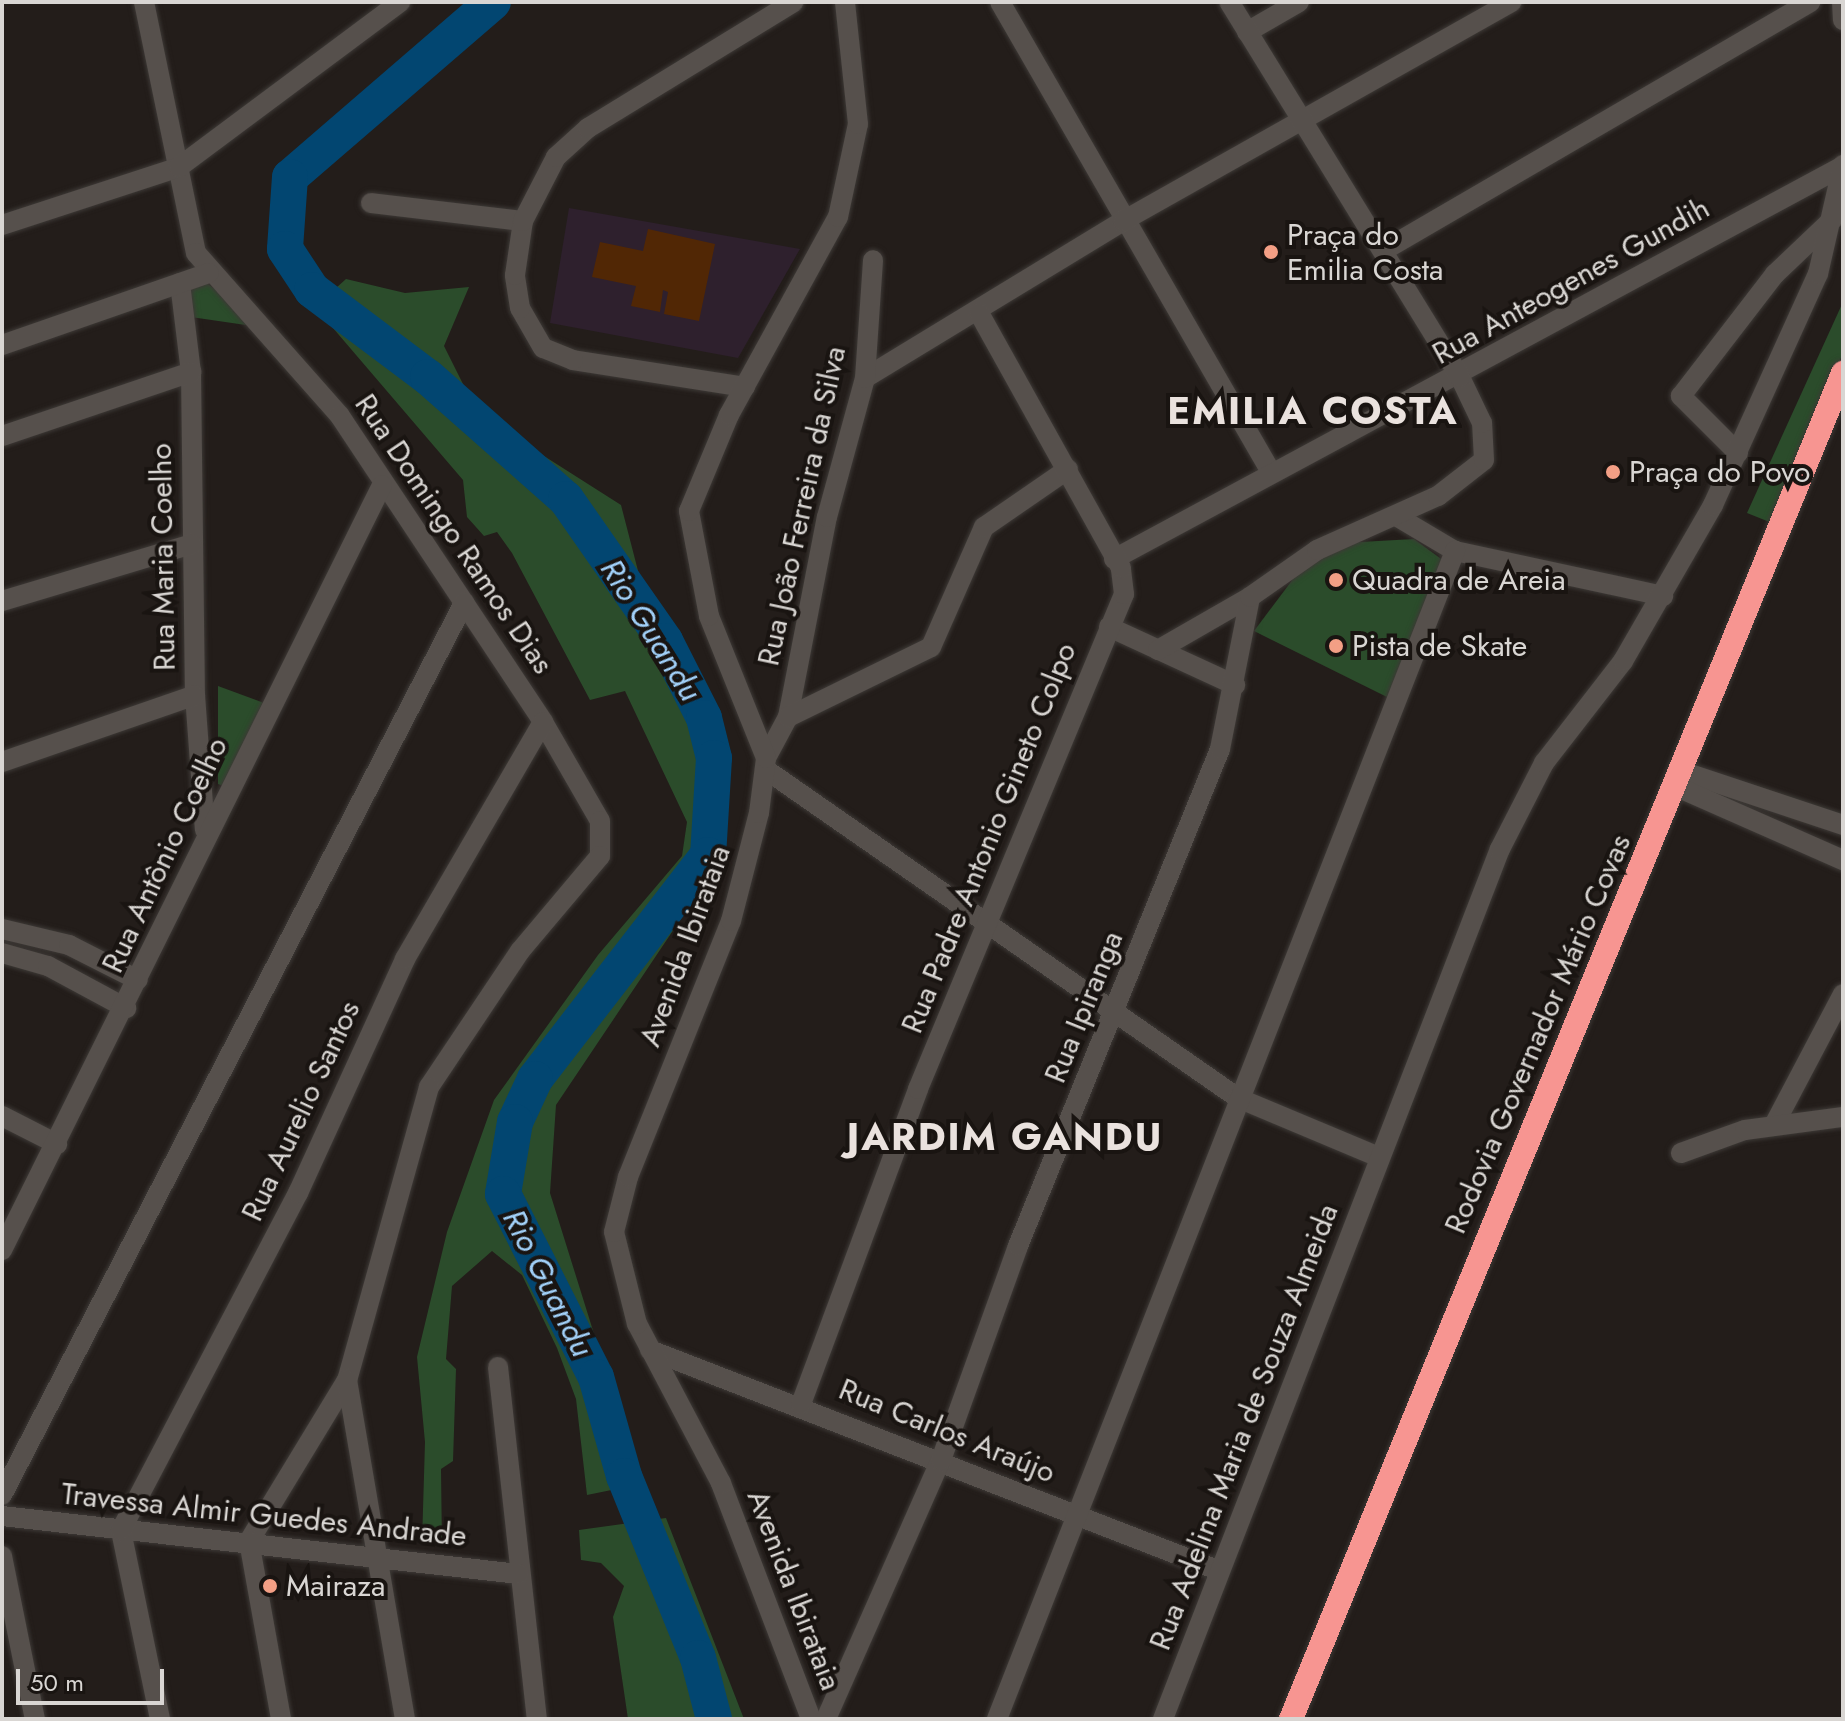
<!DOCTYPE html>
<html>
<head>
<meta charset="utf-8">
<style>
  body { margin:0 }
  #map { position:relative; width:1845px; height:1721px; overflow:hidden; background:#231d1a; font-family:Jost,sans-serif }
  div>[style] { position:absolute }
  .education>* { inset:0; background:#2e202d }
  .green>* { inset:0; background:#2b4c2b }
  .river>* { height:36px; margin:-18px; padding:0 18px; transform-origin:18px; border-radius:18px; background:#024671 }
  .building>* { inset:0; background:#512705 }
  .roads { filter:drop-shadow(0 0 2px #3d3936) drop-shadow(0 0 2px #3d3936) }
  .minor>* { height:20px; margin:-10px; padding:0 10px; transform-origin:10px; border-radius:10px; background:#56504c }
  .highway>* { height:24px; margin:-12px; padding:0 12px; transform-origin:12px; border-radius:12px; background:#f79591 }
  .dots>* { width:22px; height:22px; translate:-50% -50%; box-sizing:border-box; border:4px solid #191411; border-radius:50% }
  span { translate:-50% -50%; white-space:nowrap; text-align:center; line-height:1.15; -webkit-text-stroke:8px #191411; paint-order:stroke }
  .poi-label { font-size:30px; color:#d9d6d3 }
  .left { translate:0 -50%; text-align:left }
  .street-label { font-size:30px; color:#d9d6d3 }
  .water-label { font-size:32px; color:#a2d1f9; font-style:italic }
  .district-label { font-size:38px; color:#eae2de; font-weight:700; letter-spacing:2px }
  .frame { position:absolute; inset:0; border:4px solid #d9d6d3; pointer-events:none }
  .scale { position:absolute; left:16px; top:1669px; width:148px; height:36px; box-sizing:border-box; border:4px solid #d9d6d3; border-top:0; padding-left:10px; font-size:24px; line-height:28px; white-space:nowrap; color:#d9d6d3; -webkit-text-stroke:6px #191411; paint-order:stroke }
</style>
</head>
<body>
<div id="map">
  <div class="education">
    <i style="clip-path:polygon(569px 208px,800px 249px,738px 358px,550px 323px)"></i>
  </div>
  <div class="green">
    <i style="clip-path:polygon(199px 277px,266px 328px,184px 316px,187px 287px)"></i>
    <i style="clip-path:polygon(346px 279px,405px 293px,469px 287px,444px 346px,467px 392px,533px 449px,621px 505px,643px 590px,718px 728px,726px 779px,719px 862px,556px 1105px,550px 1193px,641px 1484px,587px 1495px,576px 1399px,557px 1348px,522px 1275px,492px 1251px,452px 1286px,446px 1359px,456px 1369px,453px 1461px,441px 1469px,442px 1546px,422px 1543px,425px 1442px,417px 1357px,447px 1232px,494px 1100px,598px 955px,682px 856px,687px 822px,625px 691px,590px 700px,512px 553px,497px 532px,484px 536px,467px 517px,463px 480px,315px 307px)"></i>
    <i style="clip-path:polygon(1843px 302px,1843px 353px,1772px 523px,1747px 513px)"></i>
    <i style="clip-path:polygon(1414px 539px,1448px 564px,1391px 699px,1254px 631px,1305px 563px,1342px 543px)"></i>
    <i style="clip-path:polygon(218px 686px,272px 706px,226px 787px,218px 784px)"></i>
    <i style="clip-path:polygon(666px 1518px,744px 1719px,628px 1719px,613px 1617px,624px 1586px,601px 1563px,581px 1560px,579px 1530px)"></i>
  </div>
  <div class="river">
    <i style="left:493px;top:2px;width:268px;rotate:139.2deg"></i>
    <i style="left:290px;top:177px;width:72px;rotate:94deg"></i>
    <i style="left:285px;top:249px;width:49px;rotate:56.6deg"></i>
    <i style="left:312px;top:290px;width:145px;rotate:36.9deg"></i>
    <i style="left:428px;top:377px;width:184px;rotate:41.5deg"></i>
    <i style="left:566px;top:499px;width:173px;rotate:55.1deg"></i>
    <i style="left:665px;top:641px;width:86px;rotate:63.1deg"></i>
    <i style="left:704px;top:718px;width:41px;rotate:76deg"></i>
    <i style="left:714px;top:758px;width:97px;rotate:93.5deg"></i>
    <i style="left:708px;top:855px;width:283px;rotate:127.7deg"></i>
    <i style="left:535px;top:1079px;width:47px;rotate:114.9deg"></i>
    <i style="left:515px;top:1122px;width:73px;rotate:99.5deg"></i>
    <i style="left:503px;top:1194px;width:205px;rotate:63.1deg"></i>
    <i style="left:596px;top:1377px;width:103px;rotate:74.2deg"></i>
    <i style="left:624px;top:1476px;width:196px;rotate:67.9deg"></i>
    <i style="left:698px;top:1658px;width:63px;rotate:75.3deg"></i>
  </div>
  <div class="building">
    <i style="clip-path:polygon(648px 229px,715px 244px,699px 321px,664px 314px,668px 292px,663px 290px,660px 312px,631px 306px,636px 286px,592px 277px,600px 242px,643px 251px)"></i>
  </div>
  <div class="roads">
    <div class="minor">
      <i style="left:144px;top:2px;width:256px;rotate:78.3deg"></i>
      <i style="left:196px;top:253px;width:217px;rotate:48.5deg"></i>
      <i style="left:340px;top:416px;width:367px;rotate:56.4deg"></i>
      <i style="left:543px;top:722px;width:114px;rotate:60.1deg"></i>
      <i style="left:600px;top:821px;width:35px;rotate:90deg"></i>
      <i style="left:600px;top:856px;width:124px;rotate:130.1deg"></i>
      <i style="left:520px;top:951px;width:164px;rotate:123.8deg"></i>
      <i style="left:429px;top:1087px;width:304px;rotate:105.6deg"></i>
      <i style="left:347px;top:1380px;width:188px;rotate:121.3deg"></i>
      <i style="left:249px;top:1541px;width:181px;rotate:79.8deg"></i>
      <i style="left:1000px;top:2px;width:543px;rotate:60.03deg"></i>
      <i style="left:1842px;top:2px;width:18px;rotate:87deg"></i>
      <i style="left:1247px;top:32px;width:60px;rotate:-30deg"></i>
      <i style="left:371px;top:203px;width:153px;rotate:6.8deg"></i>
      <i style="left:2px;top:225px;width:186px;rotate:-18.1deg"></i>
      <i style="left:179px;top:167px;width:276px;rotate:-36.7deg"></i>
      <i style="left:1386px;top:249px;width:491px;rotate:-30.2deg"></i>
      <i style="left:180px;top:283px;width:90px;rotate:83deg"></i>
      <i style="left:191px;top:372px;width:323px;rotate:89.3deg"></i>
      <i style="left:195px;top:695px;width:135px;rotate:85.8deg"></i>
      <i style="left:2px;top:345px;width:219px;rotate:-19.2deg"></i>
      <i style="left:865px;top:378px;width:302px;rotate:-31.3deg"></i>
      <i style="left:1123px;top:221px;width:446px;rotate:-29.4deg"></i>
      <i style="left:745px;top:387px;width:174px;rotate:-171.1deg"></i>
      <i style="left:573px;top:360px;width:32px;rotate:-158deg"></i>
      <i style="left:543px;top:348px;width:46px;rotate:-119.9deg"></i>
      <i style="left:520px;top:308px;width:33px;rotate:-99deg"></i>
      <i style="left:515px;top:275px;width:55px;rotate:-81.6deg"></i>
      <i style="left:523px;top:221px;width:72px;rotate:-62.7deg"></i>
      <i style="left:556px;top:157px;width:43px;rotate:-42.2deg"></i>
      <i style="left:588px;top:128px;width:241px;rotate:-31.5deg"></i>
      <i style="left:2px;top:436px;width:200px;rotate:-18.7deg"></i>
      <i style="left:1738px;top:453px;width:81px;rotate:-135deg"></i>
      <i style="left:1681px;top:396px;width:154px;rotate:-52.4deg"></i>
      <i style="left:1775px;top:274px;width:80px;rotate:-43.5deg"></i>
      <i style="left:1396px;top:516px;width:69px;rotate:30.7deg"></i>
      <i style="left:1455px;top:551px;width:213px;rotate:12.2deg"></i>
      <i style="left:1114px;top:559px;width:828px;rotate:-28.33deg"></i>
      <i style="left:2px;top:601px;width:198px;rotate:-16.7deg"></i>
      <i style="left:1109px;top:627px;width:139px;rotate:24.7deg"></i>
      <i style="left:1158px;top:650px;width:106px;rotate:-29.9deg"></i>
      <i style="left:788px;top:717px;width:204px;rotate:-79deg"></i>
      <i style="left:827px;top:517px;width:144px;rotate:-74.7deg"></i>
      <i style="left:865px;top:378px;width:118px;rotate:-86.1deg"></i>
      <i style="left:766px;top:758px;width:47px;rotate:-61.8deg"></i>
      <i style="left:788px;top:717px;width:159px;rotate:-26.1deg"></i>
      <i style="left:931px;top:647px;width:131px;rotate:-66.2deg"></i>
      <i style="left:984px;top:527px;width:102px;rotate:-34.6deg"></i>
      <i style="left:2px;top:762px;width:204px;rotate:-19.1deg"></i>
      <i style="left:765px;top:769px;width:576px;rotate:34.82deg"></i>
      <i style="left:1238px;top:1098px;width:153px;rotate:22.7deg"></i>
      <i style="left:1681px;top:771px;width:171px;rotate:18.4deg"></i>
      <i style="left:1675px;top:786px;width:184px;rotate:23.8deg"></i>
      <i style="left:2px;top:929px;width:69px;rotate:13.4deg"></i>
      <i style="left:69px;top:945px;width:77px;rotate:26.9deg"></i>
      <i style="left:2px;top:953px;width:48px;rotate:15.8deg"></i>
      <i style="left:48px;top:966px;width:89px;rotate:28.3deg"></i>
      <i style="left:2px;top:1116px;width:62px;rotate:27deg"></i>
      <i style="left:1774px;top:1125px;width:148px;rotate:-62.2deg"></i>
      <i style="left:1681px;top:1153px;width:68px;rotate:-19.8deg"></i>
      <i style="left:1745px;top:1130px;width:99px;rotate:-7.6deg"></i>
      <i style="left:2px;top:1250px;width:854px;rotate:-63.58deg"></i>
      <i style="left:650px;top:1350px;width:611px;rotate:21.19deg"></i>
      <i style="left:498px;top:1367px;width:354px;rotate:83.7deg"></i>
      <i style="left:347px;top:1380px;width:344px;rotate:80.3deg"></i>
      <i style="left:801px;top:1404px;width:336px;rotate:-69.6deg"></i>
      <i style="left:918px;top:1089px;width:536px;rotate:-67.4deg"></i>
      <i style="left:1124px;top:594px;width:26px;rotate:-97deg"></i>
      <i style="left:1121px;top:568px;width:292px;rotate:-119.1deg"></i>
      <i style="left:2px;top:1495px;width:1005px;rotate:-62.62deg"></i>
      <i style="left:2px;top:1516px;width:520px;rotate:6.4deg"></i>
      <i style="left:2px;top:1556px;width:166px;rotate:78.6deg"></i>
      <i style="left:160px;top:1719px;width:193px;rotate:-101.7deg"></i>
      <i style="left:121px;top:1530px;width:381px;rotate:-62.3deg"></i>
      <i style="left:298px;top:1193px;width:257px;rotate:-65.4deg"></i>
      <i style="left:405px;top:959px;width:274px;rotate:-59.8deg"></i>
      <i style="left:811px;top:1719px;width:253px;rotate:-110.9deg"></i>
      <i style="left:721px;top:1483px;width:180px;rotate:-117.8deg"></i>
      <i style="left:637px;top:1324px;width:95px;rotate:-104deg"></i>
      <i style="left:614px;top:1232px;width:57px;rotate:-75.7deg"></i>
      <i style="left:628px;top:1177px;width:276px;rotate:-68.1deg"></i>
      <i style="left:731px;top:921px;width:112px;rotate:-75.5deg"></i>
      <i style="left:759px;top:813px;width:55px;rotate:-82.7deg"></i>
      <i style="left:766px;top:758px;width:153px;rotate:-111.9deg"></i>
      <i style="left:709px;top:616px;width:107px;rotate:-100.8deg"></i>
      <i style="left:689px;top:511px;width:104px;rotate:-67.4deg"></i>
      <i style="left:729px;top:415px;width:226px;rotate:-61.2deg"></i>
      <i style="left:838px;top:217px;width:95px;rotate:-77.9deg"></i>
      <i style="left:858px;top:124px;width:123px;rotate:-96.1deg"></i>
      <i style="left:826px;top:1719px;width:283px;rotate:-66.1deg"></i>
      <i style="left:941px;top:1460px;width:227px;rotate:-70.2deg"></i>
      <i style="left:1018px;top:1246px;width:536px;rotate:-67.88deg"></i>
      <i style="left:1220px;top:749px;width:155px;rotate:-78.8deg"></i>
      <i style="left:1250px;top:597px;width:82px;rotate:-35deg"></i>
      <i style="left:1317px;top:550px;width:133px;rotate:-24.1deg"></i>
      <i style="left:1438px;top:496px;width:58px;rotate:-38deg"></i>
      <i style="left:1484px;top:460px;width:37px;rotate:-93deg"></i>
      <i style="left:1482px;top:423px;width:51px;rotate:-115.6deg"></i>
      <i style="left:1460px;top:377px;width:440px;rotate:-121.6deg"></i>
      <i style="left:997px;top:1719px;width:1255px;rotate:-68.59deg"></i>
      <i style="left:1163px;top:1719px;width:933px;rotate:-68.83deg"></i>
      <i style="left:1500px;top:849px;width:97px;rotate:-62.9deg"></i>
      <i style="left:1544px;top:763px;width:129px;rotate:-52.2deg"></i>
      <i style="left:1623px;top:661px;width:180px;rotate:-60deg"></i>
      <i style="left:1713px;top:505px;width:254px;rotate:-65.6deg"></i>
      <i style="left:1818px;top:274px;width:112px;rotate:-77.1deg"></i>
    </div>
    <div class="highway">
      <i style="left:1291px;top:1719px;width:1455px;rotate:-67.7deg"></i>
    </div>
  </div>
  <div class="dots">
    <i style="left:1271px;top:252px;background:#f39f85"></i>
    <i style="left:1613px;top:472px;background:#f39f85"></i>
    <i style="left:1336px;top:580px;background:#f39f85"></i>
    <i style="left:1336px;top:646px;background:#f39f85"></i>
    <i style="left:270px;top:1586px;background:#f39f85"></i>
  </div>
  <div class="poi-label">
    <span class="left" style="left:1287px;top:252px">Praça do<br>Emilia Costa</span>
    <span class="left" style="left:1629px;top:472px">Praça do Povo</span>
    <span class="left" style="left:1352px;top:580px">Quadra de Areia</span>
    <span class="left" style="left:1352px;top:646px">Pista de Skate</span>
    <span class="left" style="left:286px;top:1586px">Mairaza</span>
  </div>
  <div class="street-label">
    <span style="left:1571px;top:281px;rotate:-29deg">Rua Anteogenes Gundih</span>
    <span style="left:802px;top:506px;rotate:-78deg">Rua João Ferreira da Silva</span>
    <span style="left:454px;top:534px;rotate:56deg">Rua Domingo Ramos Dias</span>
    <span style="left:163px;top:557px;rotate:-91deg">Rua Maria Coelho</span>
    <span style="left:989px;top:838px;rotate:-68deg">Rua Padre Antonio Gineto Colpo</span>
    <span style="left:165px;top:855px;rotate:-65deg">Rua Antônio Coelho</span>
    <span style="left:685px;top:946px;rotate:-70deg">Avenida Ibirataia</span>
    <span style="left:1084px;top:1007px;rotate:-68deg">Rua Ipiranga</span>
    <span style="left:1538px;top:1034px;rotate:-67deg">Rodovia Governador Mário Covas</span>
    <span style="left:301px;top:1111px;rotate:-65deg">Rua Aurelio Santos</span>
    <span style="left:1244px;top:1427px;rotate:-69deg">Rua Adelina Maria de Souza Almeida</span>
    <span style="left:947px;top:1431px;rotate:22deg">Rua Carlos Araújo</span>
    <span style="left:264px;top:1515px;rotate:6deg">Travessa Almir Guedes Andrade</span>
    <span style="left:794px;top:1590px;rotate:69deg">Avenida Ibirataia</span>
  </div>
  <div class="water-label">
    <span style="left:651px;top:630px;rotate:58deg">Rio Guandu</span>
    <span style="left:548px;top:1283px;rotate:63deg">Rio Guandu</span>
  </div>
  <div class="district-label">
    <span style="left:1313px;top:411px">EMILIA COSTA</span>
    <span style="left:1005px;top:1137px">JARDIM GANDU</span>
  </div>
  <div class="frame"></div>
  <div class="scale">50 m</div>
</div>
</body>
</html>
